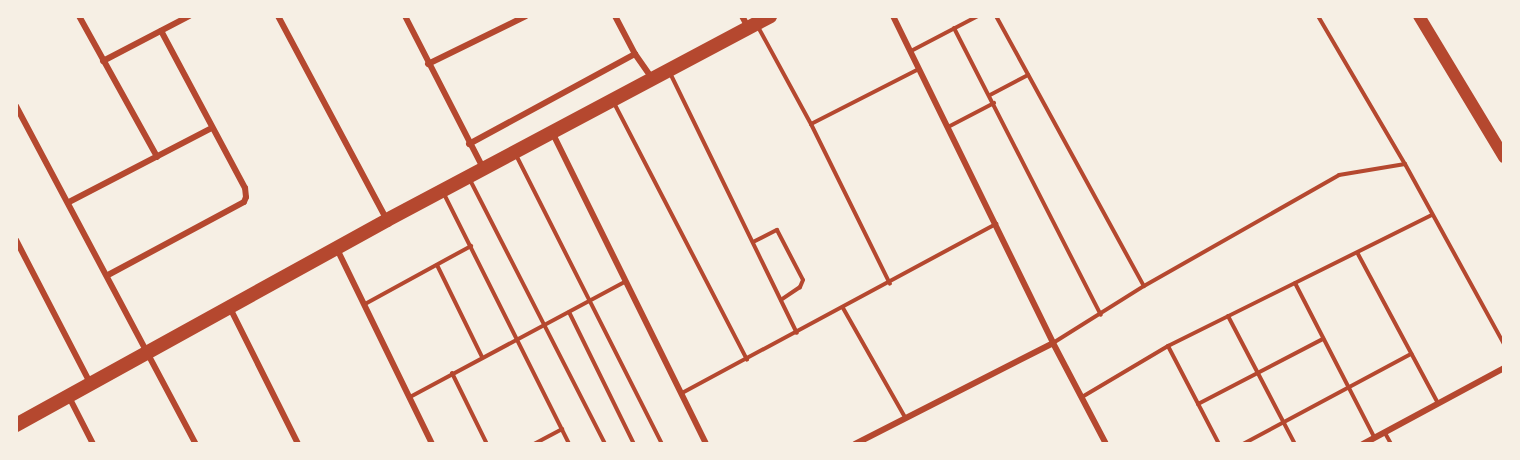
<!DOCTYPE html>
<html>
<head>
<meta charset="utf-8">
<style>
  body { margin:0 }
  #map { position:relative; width:1520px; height:460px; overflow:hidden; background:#f6efe4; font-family:"Archivo Narrow",sans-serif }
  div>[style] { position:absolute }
  .service>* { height:4px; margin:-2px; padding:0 2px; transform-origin:2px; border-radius:2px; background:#b5482f }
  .minor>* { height:6px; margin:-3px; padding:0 3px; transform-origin:3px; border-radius:3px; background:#b5482f }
  .primary>* { height:12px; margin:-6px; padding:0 6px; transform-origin:6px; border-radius:6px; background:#b5482f }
  .trunk>* { height:14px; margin:-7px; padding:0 7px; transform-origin:7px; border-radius:7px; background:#b5482f }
  span { translate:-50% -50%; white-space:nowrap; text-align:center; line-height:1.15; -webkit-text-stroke:4.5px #f6efe4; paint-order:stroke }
  .frame { position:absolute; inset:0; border:18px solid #f6efe4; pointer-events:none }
</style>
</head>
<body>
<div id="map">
  <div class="service">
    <i style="left:996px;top:16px;width:308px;rotate:61.3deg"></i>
    <i style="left:1318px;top:16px;width:172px;rotate:59.6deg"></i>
    <i style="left:1405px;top:164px;width:205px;rotate:61.2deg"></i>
    <i style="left:757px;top:25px;width:113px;rotate:61.4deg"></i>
    <i style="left:811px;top:124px;width:178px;rotate:63.7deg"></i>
    <i style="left:954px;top:28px;width:322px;rotate:62.9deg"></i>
    <i style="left:911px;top:51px;width:76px;rotate:-27.6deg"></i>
    <i style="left:670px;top:73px;width:289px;rotate:64deg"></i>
    <i style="left:990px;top:95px;width:43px;rotate:-27.8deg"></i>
    <i style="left:614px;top:103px;width:289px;rotate:62.6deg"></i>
    <i style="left:811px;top:124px;width:121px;rotate:-27deg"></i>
    <i style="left:948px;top:127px;width:52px;rotate:-27.6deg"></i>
    <i style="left:516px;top:155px;width:324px;rotate:63.2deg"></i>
    <i style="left:469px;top:178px;width:299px;rotate:62.9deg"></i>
    <i style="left:443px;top:192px;width:282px;rotate:63.4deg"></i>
    <i style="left:753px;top:242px;width:27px;rotate:-27deg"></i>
    <i style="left:777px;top:230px;width:56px;rotate:62.5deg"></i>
    <i style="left:803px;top:280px;width:8px;rotate:113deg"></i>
    <i style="left:800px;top:287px;width:23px;rotate:146deg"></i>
    <i style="left:1358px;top:254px;width:169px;rotate:61.8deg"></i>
    <i style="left:437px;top:265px;width:102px;rotate:63.9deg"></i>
    <i style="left:1295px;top:283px;width:173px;rotate:62.8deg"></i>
    <i style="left:365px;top:304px;width:121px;rotate:-28.7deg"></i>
    <i style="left:843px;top:308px;width:125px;rotate:60.4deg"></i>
    <i style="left:569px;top:312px;width:147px;rotate:63.8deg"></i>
    <i style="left:1228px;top:316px;width:144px;rotate:62.4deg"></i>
    <i style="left:1053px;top:343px;width:107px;rotate:-32.1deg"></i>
    <i style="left:1144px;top:286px;width:224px;rotate:-29.6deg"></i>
    <i style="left:1339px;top:175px;width:67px;rotate:-9.5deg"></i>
    <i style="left:1168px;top:346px;width:110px;rotate:62.5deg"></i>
    <i style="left:452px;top:373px;width:79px;rotate:63.8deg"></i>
    <i style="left:682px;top:393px;width:357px;rotate:-28.3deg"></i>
    <i style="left:410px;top:397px;width:245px;rotate:-28.2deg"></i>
    <i style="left:1082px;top:397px;width:100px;rotate:-30.7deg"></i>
    <i style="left:1168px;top:346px;width:295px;rotate:-26.4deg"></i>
    <i style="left:1198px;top:404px;width:141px;rotate:-27.5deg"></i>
    <i style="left:1385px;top:433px;width:13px;rotate:61deg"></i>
    <i style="left:534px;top:444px;width:32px;rotate:-28deg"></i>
    <i style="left:1243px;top:444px;width:191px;rotate:-28.2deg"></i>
  </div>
  <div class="minor">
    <i style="left:79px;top:16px;width:161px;rotate:61deg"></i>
    <i style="left:278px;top:16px;width:231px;rotate:61.9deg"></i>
    <i style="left:405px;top:16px;width:171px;rotate:62.8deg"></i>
    <i style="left:615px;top:16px;width:43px;rotate:62.2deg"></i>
    <i style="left:635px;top:54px;width:29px;rotate:55deg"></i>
    <i style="left:742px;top:16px;width:15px;rotate:62deg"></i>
    <i style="left:893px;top:16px;width:364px;rotate:63.9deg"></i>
    <i style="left:1053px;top:343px;width:114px;rotate:62.3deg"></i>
    <i style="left:103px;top:61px;width:97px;rotate:-27.6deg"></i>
    <i style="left:428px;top:64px;width:109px;rotate:-26.1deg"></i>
    <i style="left:16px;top:106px;width:383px;rotate:62deg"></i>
    <i style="left:552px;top:132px;width:348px;rotate:63.7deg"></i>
    <i style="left:469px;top:144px;width:189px;rotate:-28.5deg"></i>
    <i style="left:69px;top:202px;width:161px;rotate:-27.4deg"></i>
    <i style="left:16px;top:240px;width:161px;rotate:62.6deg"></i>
    <i style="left:337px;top:249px;width:217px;rotate:64deg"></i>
    <i style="left:108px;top:275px;width:154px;rotate:-28.2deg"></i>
    <i style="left:244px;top:202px;width:5px;rotate:-68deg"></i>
    <i style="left:246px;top:197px;width:9px;rotate:-96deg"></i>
    <i style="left:245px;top:188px;width:178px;rotate:-118.1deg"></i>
    <i style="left:230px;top:308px;width:152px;rotate:63.4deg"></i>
    <i style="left:69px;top:397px;width:53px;rotate:62.9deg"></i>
    <i style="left:855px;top:444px;width:222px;rotate:-27deg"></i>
    <i style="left:1363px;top:444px;width:160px;rotate:-28.3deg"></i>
  </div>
  <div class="primary">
    <i style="left:1419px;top:16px;width:165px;rotate:58.9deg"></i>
  </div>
  <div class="trunk">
    <i style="left:16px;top:425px;width:424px;rotate:-28.9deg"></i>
    <i style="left:387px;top:220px;width:434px;rotate:-28deg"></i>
  </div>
  <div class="frame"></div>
</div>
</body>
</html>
